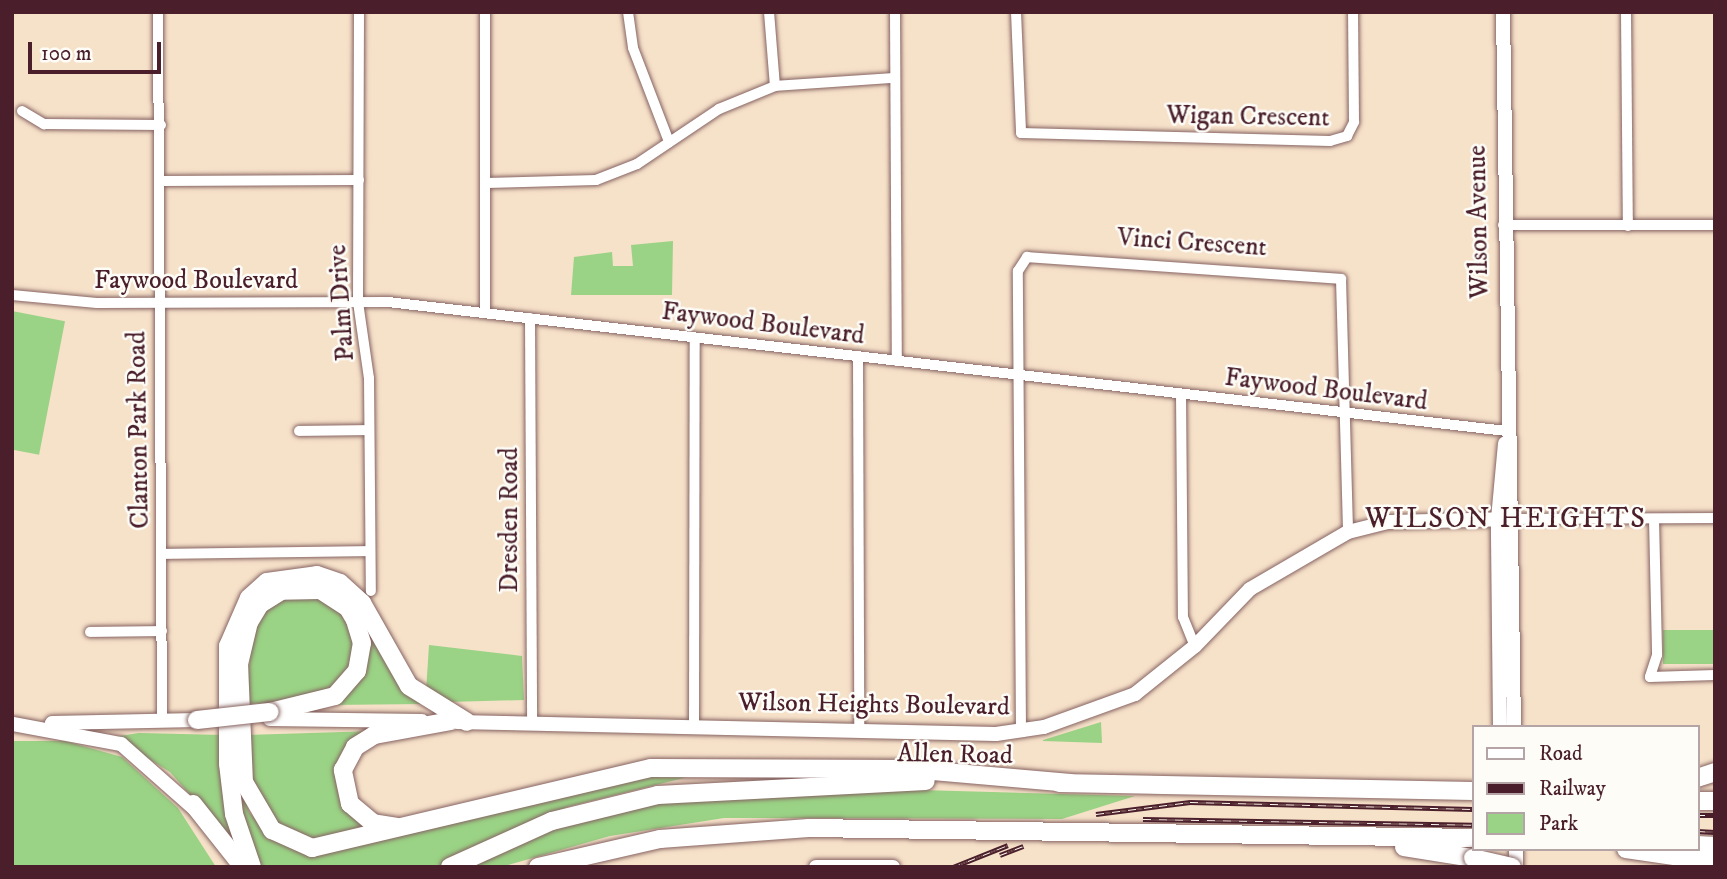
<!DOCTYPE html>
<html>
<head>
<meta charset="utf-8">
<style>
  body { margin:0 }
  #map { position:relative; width:1727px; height:879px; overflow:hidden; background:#f6e1c9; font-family:"IM FELL DW Pica",serif }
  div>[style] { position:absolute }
  .green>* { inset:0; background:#9ad385; transform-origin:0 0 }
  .roads { filter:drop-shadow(0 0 2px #866362) drop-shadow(0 0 2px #866362) }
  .street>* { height:10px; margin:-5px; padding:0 5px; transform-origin:5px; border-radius:5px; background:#fff }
  .secondary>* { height:14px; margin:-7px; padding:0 7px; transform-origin:7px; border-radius:7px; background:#fff }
  .highway>* { height:18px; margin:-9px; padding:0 9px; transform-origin:9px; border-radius:9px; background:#fff }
  .rail>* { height:5px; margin-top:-2.5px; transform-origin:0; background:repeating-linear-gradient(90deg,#fdfcf7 0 8px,#4a1f2b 0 16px); box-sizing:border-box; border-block:2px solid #4a1f2b }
  .bridges { filter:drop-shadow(0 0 2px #866362) drop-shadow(0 0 2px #866362) }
  .highway-bridge>* { height:18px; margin:-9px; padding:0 9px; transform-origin:9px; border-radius:9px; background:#fff }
  span { translate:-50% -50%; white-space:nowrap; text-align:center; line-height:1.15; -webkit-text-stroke:5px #fdfcf7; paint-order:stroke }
  .street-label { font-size:26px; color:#4a1f2b }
  .neighbourhood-label { font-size:28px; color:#4a1f2b; letter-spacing:2px }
  .frame { position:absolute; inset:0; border:14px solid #4a1f2b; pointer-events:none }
  .legend { position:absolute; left:1472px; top:725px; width:228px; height:126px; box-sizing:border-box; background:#fdfcf7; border:2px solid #b5a4a5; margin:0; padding:9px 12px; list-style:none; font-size:21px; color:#4a1f2b }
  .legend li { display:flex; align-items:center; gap:14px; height:35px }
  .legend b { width:35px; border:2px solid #b5a4a5 }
  .scale { position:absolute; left:28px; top:42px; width:133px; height:32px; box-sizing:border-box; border:4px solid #4a1f2b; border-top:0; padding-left:9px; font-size:21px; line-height:24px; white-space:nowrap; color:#4a1f2b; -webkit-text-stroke:5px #fdfcf7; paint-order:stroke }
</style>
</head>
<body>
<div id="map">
  <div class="green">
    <i style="clip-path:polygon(673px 241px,672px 295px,571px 295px,574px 257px,612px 252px,613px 266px,633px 266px,631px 245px)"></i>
    <i style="left:12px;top:311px;width:54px;height:136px;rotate:11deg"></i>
    <i style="clip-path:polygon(314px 595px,337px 606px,354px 636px,352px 667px,335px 689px,282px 703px,246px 704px,252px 633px,267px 606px,282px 597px)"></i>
    <i style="clip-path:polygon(367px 621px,423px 704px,329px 705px,337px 700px)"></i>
    <i style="left:1715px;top:630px;width:34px;height:52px;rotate:90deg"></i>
    <i style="clip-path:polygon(429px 645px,522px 656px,524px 700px,448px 702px,426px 692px)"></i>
    <i style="clip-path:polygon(1101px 722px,1102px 743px,1043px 741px,1043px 740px)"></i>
    <i style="clip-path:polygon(374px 731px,337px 782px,349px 815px,375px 832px,324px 842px,282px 831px,252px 790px,246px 735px)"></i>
    <i style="clip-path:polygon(139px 733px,223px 735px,237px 848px,170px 772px,113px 737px)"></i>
    <i style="clip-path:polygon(12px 741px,65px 741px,122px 757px,178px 808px,216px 867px,12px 867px)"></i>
    <i style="clip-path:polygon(690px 771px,692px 776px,567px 807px,437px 867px,256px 867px,246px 840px,239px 781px,249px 812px,266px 832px,325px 853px,605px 782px)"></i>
    <i style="clip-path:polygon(850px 788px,1135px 796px,1062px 819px,724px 818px,610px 836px,501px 867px,462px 867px,539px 833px,618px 810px,694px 798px)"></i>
  </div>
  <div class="roads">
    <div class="street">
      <i style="left:158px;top:12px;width:710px;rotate:89.68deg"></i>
      <i style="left:359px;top:12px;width:290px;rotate:90.2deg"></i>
      <i style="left:358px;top:302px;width:77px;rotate:81.8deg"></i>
      <i style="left:369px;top:378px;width:213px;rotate:89.5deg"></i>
      <i style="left:485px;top:12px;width:301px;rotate:90deg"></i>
      <i style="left:628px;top:12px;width:36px;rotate:82deg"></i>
      <i style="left:633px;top:48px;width:101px;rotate:69deg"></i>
      <i style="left:769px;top:12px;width:74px;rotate:85.4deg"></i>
      <i style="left:895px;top:12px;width:349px;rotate:89.7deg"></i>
      <i style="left:1016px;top:12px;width:121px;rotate:87.6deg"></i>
      <i style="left:1021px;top:133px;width:309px;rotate:1.5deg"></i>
      <i style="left:1330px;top:141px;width:18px;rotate:-16deg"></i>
      <i style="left:1347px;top:136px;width:16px;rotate:-63deg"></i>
      <i style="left:1354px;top:122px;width:110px;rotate:-90.5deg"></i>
      <i style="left:1626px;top:12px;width:214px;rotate:89.5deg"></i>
      <i style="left:22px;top:111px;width:26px;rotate:31deg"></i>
      <i style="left:44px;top:124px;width:117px;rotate:0.5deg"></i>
      <i style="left:160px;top:181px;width:199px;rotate:-0.3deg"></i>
      <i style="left:487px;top:183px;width:109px;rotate:-1.6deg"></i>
      <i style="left:596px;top:180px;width:44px;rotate:-21.3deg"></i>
      <i style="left:637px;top:164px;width:99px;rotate:-33.9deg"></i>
      <i style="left:719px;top:109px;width:61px;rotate:-22.3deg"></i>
      <i style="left:775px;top:86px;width:118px;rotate:-3.9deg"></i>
      <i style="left:1503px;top:225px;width:212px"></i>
      <i style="left:12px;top:295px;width:85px;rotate:5.4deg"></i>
      <i style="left:97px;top:303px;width:291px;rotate:-0.2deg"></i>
      <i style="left:388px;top:302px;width:1126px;rotate:6.58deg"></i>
      <i style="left:530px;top:318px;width:403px;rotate:89.7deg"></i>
      <i style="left:858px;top:356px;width:376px;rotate:89.8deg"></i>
      <i style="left:1181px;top:394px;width:223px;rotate:89.5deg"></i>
      <i style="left:1183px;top:617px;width:31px;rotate:68deg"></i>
      <i style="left:299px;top:431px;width:70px;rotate:-0.8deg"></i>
      <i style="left:1514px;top:519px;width:201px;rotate:-0.3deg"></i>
      <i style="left:1654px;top:519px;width:136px;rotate:88.7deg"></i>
      <i style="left:1657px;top:655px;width:23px;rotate:108deg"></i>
      <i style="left:1650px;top:677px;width:65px;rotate:-1.8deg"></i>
      <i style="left:162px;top:554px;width:208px;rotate:-0.8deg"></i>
      <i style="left:90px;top:632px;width:72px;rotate:-0.8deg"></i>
      <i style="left:694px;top:727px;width:389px;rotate:-89.9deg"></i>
      <i style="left:1021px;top:731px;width:460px;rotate:-90.4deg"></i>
      <i style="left:1018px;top:271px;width:17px;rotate:-57deg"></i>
      <i style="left:1027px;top:257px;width:315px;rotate:4deg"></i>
      <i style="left:1341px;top:279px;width:253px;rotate:88.4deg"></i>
    </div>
    <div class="secondary">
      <i style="left:1503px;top:12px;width:715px;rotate:89.12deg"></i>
      <i style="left:270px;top:719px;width:152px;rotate:0.8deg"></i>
      <i style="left:457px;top:722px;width:539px;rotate:1.28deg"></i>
      <i style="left:996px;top:734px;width:49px;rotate:-8.3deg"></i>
      <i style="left:1044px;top:727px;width:97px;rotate:-19.9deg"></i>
      <i style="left:1135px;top:694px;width:77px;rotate:-38.7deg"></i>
      <i style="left:1195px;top:646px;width:79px;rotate:-46deg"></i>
      <i style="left:1250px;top:589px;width:113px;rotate:-30.2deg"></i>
      <i style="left:1348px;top:532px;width:41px;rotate:-14deg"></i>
      <i style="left:1388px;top:522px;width:126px;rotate:-1.4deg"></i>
      <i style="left:52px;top:723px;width:145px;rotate:-1.2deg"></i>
      <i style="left:13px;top:724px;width:110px;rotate:10.5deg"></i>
      <i style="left:121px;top:744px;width:101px;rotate:41.4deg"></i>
      <i style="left:1500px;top:727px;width:208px;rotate:-90.6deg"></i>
      <i style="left:1498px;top:519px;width:76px;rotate:-84.7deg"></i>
      <i style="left:1516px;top:849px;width:18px;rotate:90deg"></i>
      <i style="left:816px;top:867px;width:77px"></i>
    </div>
    <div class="highway">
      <i style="left:270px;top:712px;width:67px;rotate:-13.8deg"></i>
      <i style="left:335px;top:696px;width:33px;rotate:-49deg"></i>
      <i style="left:357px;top:671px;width:28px;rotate:-80deg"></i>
      <i style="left:362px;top:643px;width:24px;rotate:-107deg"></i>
      <i style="left:355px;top:620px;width:14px;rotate:-120deg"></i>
      <i style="left:348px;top:608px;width:33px;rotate:-147deg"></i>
      <i style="left:320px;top:590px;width:39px;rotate:179deg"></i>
      <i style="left:281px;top:591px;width:25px;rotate:148deg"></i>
      <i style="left:260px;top:604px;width:21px;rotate:121deg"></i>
      <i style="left:249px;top:622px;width:43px;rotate:103.4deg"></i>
      <i style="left:239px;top:664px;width:118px;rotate:87.6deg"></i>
      <i style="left:244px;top:782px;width:56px;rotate:59.7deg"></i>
      <i style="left:272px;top:830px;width:44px;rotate:24.2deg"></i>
      <i style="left:312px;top:848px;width:348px;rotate:-13.3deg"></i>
      <i style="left:651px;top:768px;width:259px;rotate:0.2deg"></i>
      <i style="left:910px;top:769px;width:161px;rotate:5deg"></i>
      <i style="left:1697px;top:778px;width:19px;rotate:-18deg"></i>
      <i style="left:1059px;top:783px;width:414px;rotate:1.1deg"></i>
      <i style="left:1697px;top:801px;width:18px"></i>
      <i style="left:193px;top:804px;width:80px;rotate:51.6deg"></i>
      <i style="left:397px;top:827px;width:24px;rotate:-171deg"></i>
      <i style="left:373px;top:823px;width:30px;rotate:-140deg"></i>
      <i style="left:350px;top:804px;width:35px;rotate:-102deg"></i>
      <i style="left:343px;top:770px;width:26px;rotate:-62deg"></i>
      <i style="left:355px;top:747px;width:22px;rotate:-32deg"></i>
      <i style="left:374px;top:735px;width:78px;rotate:-10.3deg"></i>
      <i style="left:1697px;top:845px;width:18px;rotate:3deg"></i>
      <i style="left:1404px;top:847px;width:70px;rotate:9.1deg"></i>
      <i style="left:1626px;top:849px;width:90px;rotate:8.3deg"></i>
      <i style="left:252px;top:867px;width:56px;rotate:-108.8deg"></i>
      <i style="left:234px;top:814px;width:50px;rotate:-96.8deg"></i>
      <i style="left:228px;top:764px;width:118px;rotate:-90deg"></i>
      <i style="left:228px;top:646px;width:52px;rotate:-66.4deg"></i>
      <i style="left:249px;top:598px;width:24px;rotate:-42deg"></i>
      <i style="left:267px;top:582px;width:50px;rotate:-8deg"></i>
      <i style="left:317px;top:575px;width:24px;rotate:19deg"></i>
      <i style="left:340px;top:583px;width:30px;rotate:42deg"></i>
      <i style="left:362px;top:603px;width:95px;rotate:60.5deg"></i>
      <i style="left:409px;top:686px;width:68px;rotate:31.8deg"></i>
      <i style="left:450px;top:867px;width:112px;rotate:-24.3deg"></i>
      <i style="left:552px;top:821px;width:109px;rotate:-13.8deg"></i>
      <i style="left:658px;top:795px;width:268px;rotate:-3deg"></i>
      <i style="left:538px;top:867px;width:125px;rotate:-12.9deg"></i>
      <i style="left:660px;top:839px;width:149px;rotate:-4.2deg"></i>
      <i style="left:809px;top:828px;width:664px;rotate:0.86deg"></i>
    </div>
  </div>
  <div class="rail">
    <i style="left:1096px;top:814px;width:95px;rotate:-7.3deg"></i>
    <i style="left:1190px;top:802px;width:283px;rotate:1.4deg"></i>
    <i style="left:1697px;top:815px;width:18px"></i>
    <i style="left:1143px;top:819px;width:330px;rotate:1deg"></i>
    <i style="left:1697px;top:831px;width:18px;rotate:3deg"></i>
    <i style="left:1000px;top:855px;width:25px;rotate:-21deg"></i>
    <i style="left:953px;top:867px;width:59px;rotate:-21.8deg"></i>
  </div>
  <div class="bridges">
    <div class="highway-bridge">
      <i style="left:197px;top:720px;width:73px;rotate:-6.3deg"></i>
      <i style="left:1473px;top:858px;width:40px;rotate:13deg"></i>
    </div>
  </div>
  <div class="street-label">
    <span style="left:1248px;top:117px;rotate:1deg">Wigan Crescent</span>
    <span style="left:1479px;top:222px;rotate:-91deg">Wilson Avenue</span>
    <span style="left:1192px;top:243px;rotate:4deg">Vinci Crescent</span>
    <span style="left:196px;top:281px">Faywood Boulevard</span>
    <span style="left:342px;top:303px;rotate:-94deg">Palm Drive</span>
    <span style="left:763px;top:324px;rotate:7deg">Faywood Boulevard</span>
    <span style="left:1326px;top:390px;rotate:7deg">Faywood Boulevard</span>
    <span style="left:139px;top:430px;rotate:-91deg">Clanton Park Road</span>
    <span style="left:510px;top:520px;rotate:-90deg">Dresden Road</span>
    <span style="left:874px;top:705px;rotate:1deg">Wilson Heights Boulevard</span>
    <span style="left:955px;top:755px;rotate:1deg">Allen Road</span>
  </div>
  <div class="neighbourhood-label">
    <span style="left:1506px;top:519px">WILSON HEIGHTS</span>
  </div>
  <div class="frame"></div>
  <ul class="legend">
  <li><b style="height:9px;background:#fff"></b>Road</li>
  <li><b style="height:9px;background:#4a1f2b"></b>Railway</li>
  <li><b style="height:19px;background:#9ad385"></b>Park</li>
  </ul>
  <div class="scale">100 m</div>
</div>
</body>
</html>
